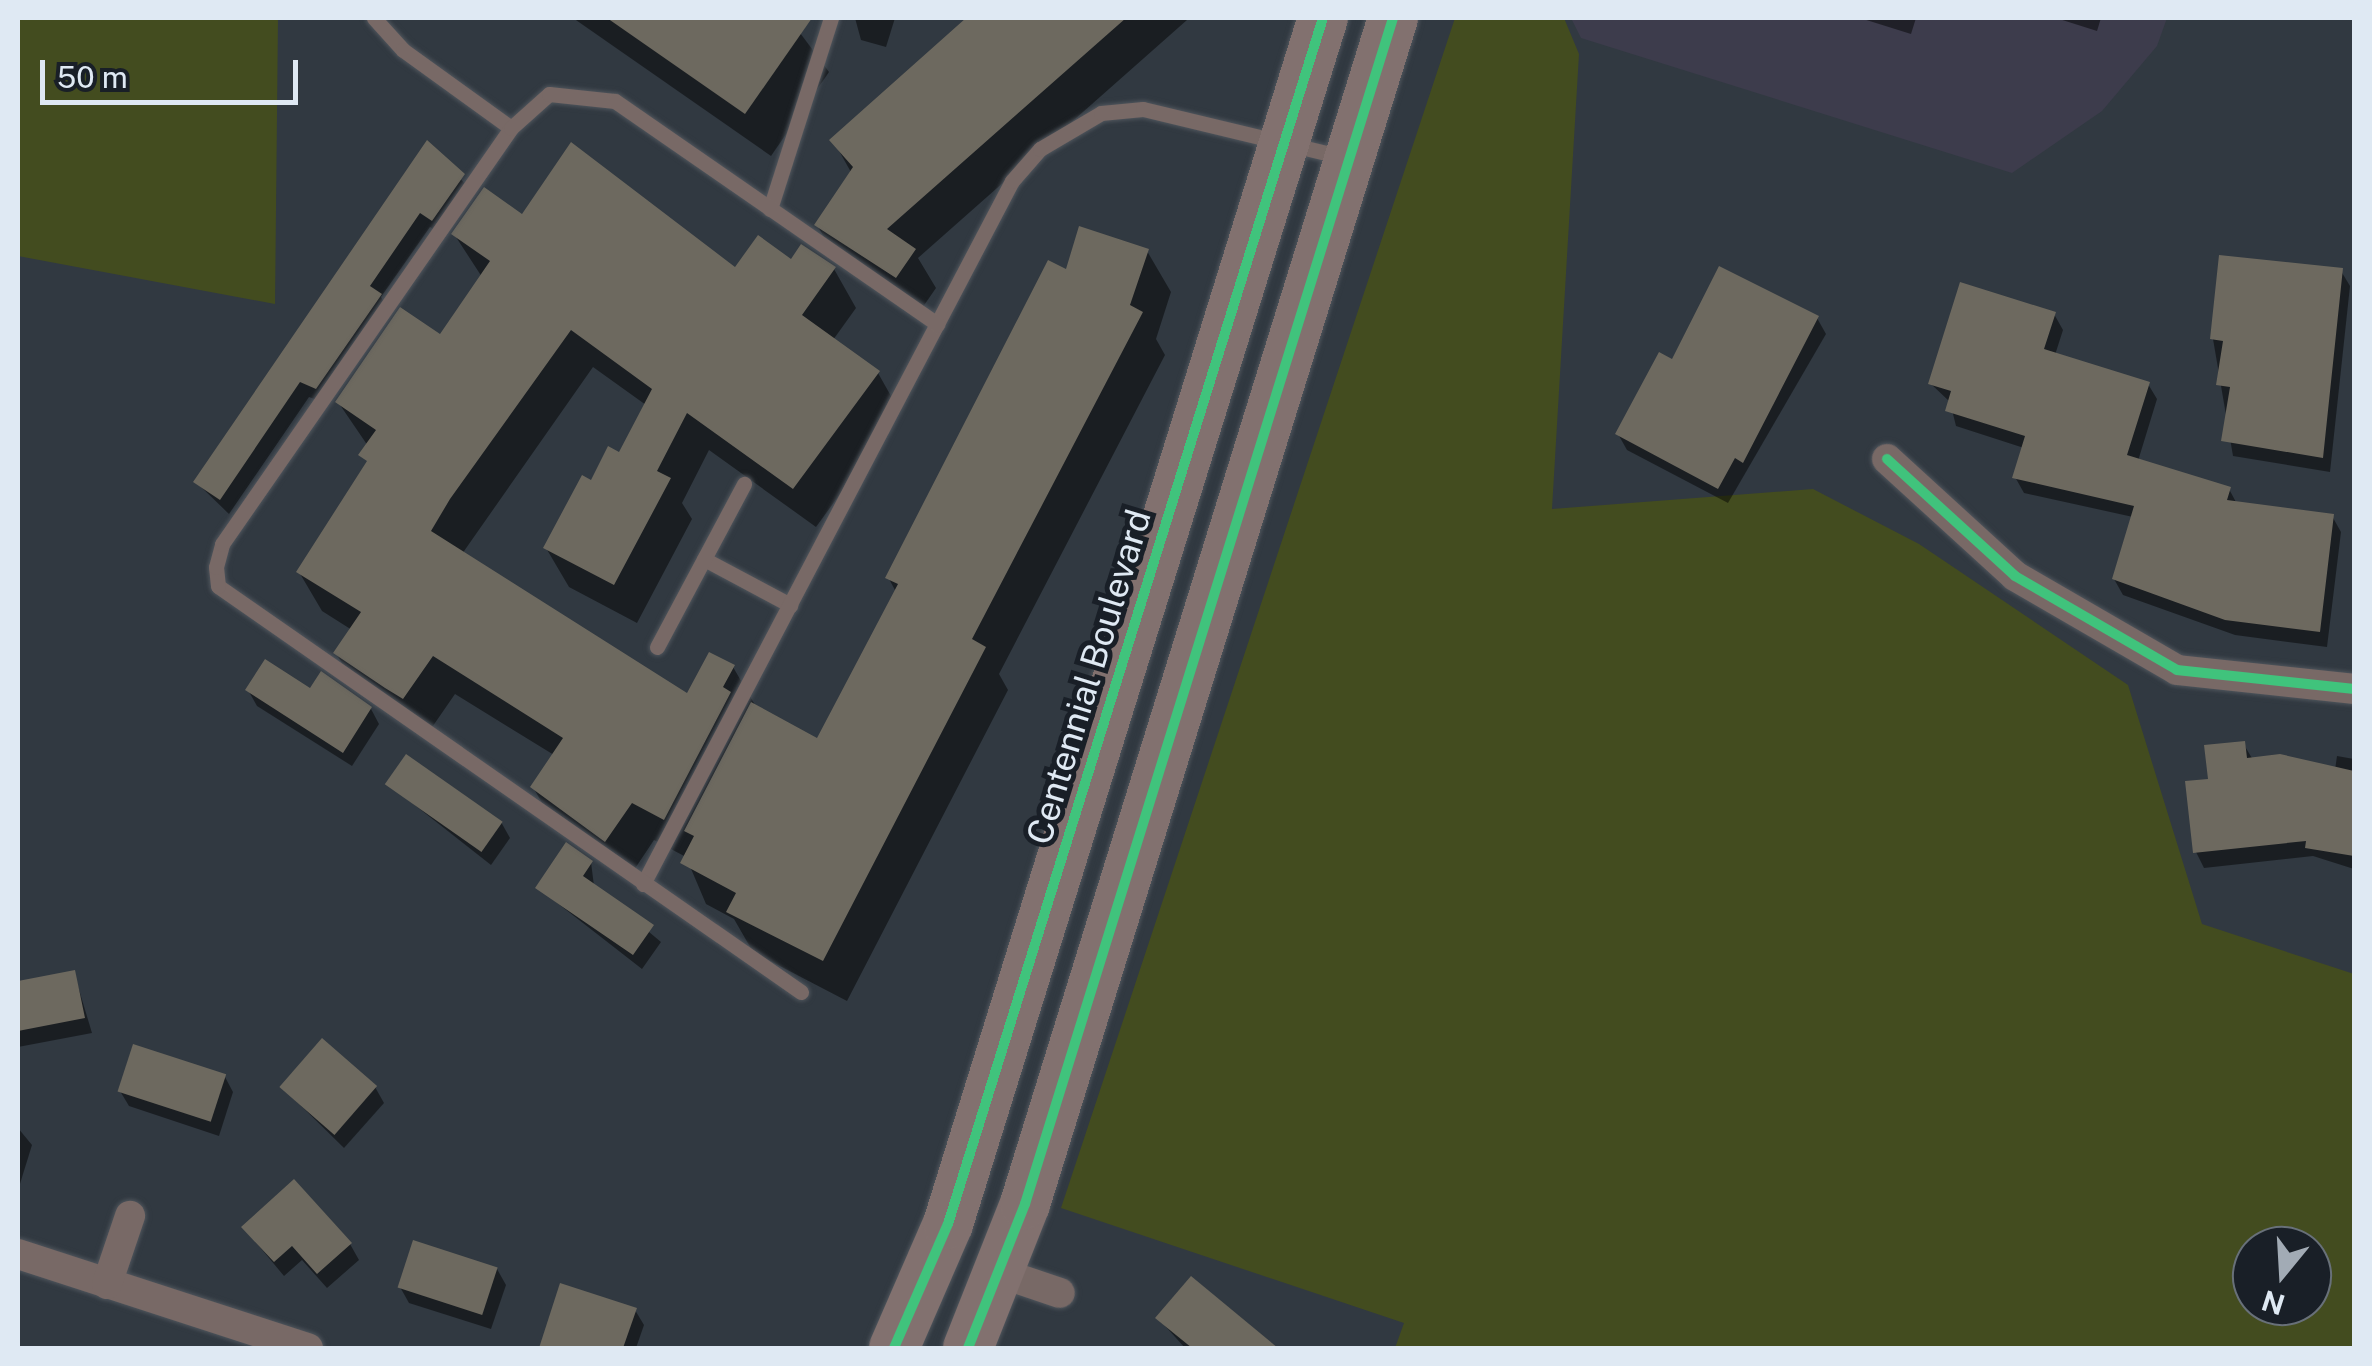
<!DOCTYPE html>
<html>
<head>
<meta charset="utf-8">
<style>
  body { margin:0 }
  #map { position:relative; width:2372px; height:1366px; overflow:hidden; background:#313941; font-family:"Public Sans",sans-serif }
  div>[style] { position:absolute }
  .commercial>* { inset:0; background:#3d3c4c }
  .green>* { inset:0; background:#434c1f }
  .shadow>* { inset:0; background:#0007 }
  .building>* { inset:0; background:#6d695f; transform-origin:0 0 }
  .roads { filter:drop-shadow(0 0 2px #4f555c) drop-shadow(0 0 2px #4f555c) }
  .service>* { height:15px; margin:-7.5px; padding:0 7.5px; transform-origin:7.5px; border-radius:7.5px; background:#786966 }
  .minor>* { height:30px; margin:-15px; padding:0 15px; transform-origin:15px; border-radius:15px; background:#786966 }
  .primary>* { height:50px; margin:-25px; padding:0 25px; transform-origin:25px; border-radius:25px; background:#82716f }
  .cycleway>* { height:10px; margin:-5px; padding:0 5px; transform-origin:5px; border-radius:5px; background:#40c37c }
  span { translate:-50% -50%; white-space:nowrap; text-align:center; line-height:1.15; -webkit-text-stroke:10px #191f27; paint-order:stroke }
  .street-label { font-size:35px; color:#dfe9f3 }
  .frame { position:absolute; inset:0; border:20px solid #dfe9f3; pointer-events:none }
  .north { position:absolute; left:2232px; top:1226px; width:100px; height:100px; box-sizing:border-box; background:#191f27; border:2px solid #687079; border-radius:50%; rotate:198deg; font-size:28px; font-weight:700; line-height:40px; text-align:center; color:#dfe9f3 }
  .north::after { content:''; display:block; margin:auto; width:35px; height:45px; background:#a2abb5; clip-path:polygon(50% 0,100% 100%,50% 72%,0 100%) }
  .scale { position:absolute; left:40px; top:60px; width:258px; height:45px; box-sizing:border-box; border:5px solid #dfe9f3; border-top:0; padding-left:12px; font-size:30px; line-height:35px; white-space:nowrap; color:#dfe9f3; -webkit-text-stroke:8px #191f27; paint-order:stroke }
</style>
</head>
<body>
<div id="map">
  <div class="commercial">
    <i style="clip-path:polygon(1571px 18px,2167px 18px,2157px 46px,2102px 111px,2012px 173px,1581px 38px)"></i>
  </div>
  <div class="green">
    <i style="clip-path:polygon(18px 18px,278px 18px,275px 304px,18px 256px)"></i>
    <i style="clip-path:polygon(evenodd,1455px 18px,1564px 18px,1579px 54px,1552px 509px,1813px 489px,1919px 544px,2128px 685px,2202px 924px,2354px 974px,2354px 1348px,1395px 1348px,1404px 1323px,1061px 1208px,1455px 18px,2252px 1246px,2312px 1246px,2312px 1306px,2252px 1306px,2252px 1246px)"></i>
  </div>
  <div class="shadow">
    <i style="clip-path:polygon(573px 18px,789px 18px,829px 72px,771px 156px)"></i>
    <i style="clip-path:polygon(855px 18px,895px 18px,886px 47px,861px 40px)"></i>
    <i style="clip-path:polygon(970px 18px,1187px 20px,918px 258px,936px 288px,918px 314px,839px 263px,817px 225px,852px 174px,833px 140px)"></i>
    <i style="clip-path:polygon(1860px 18px,1916px 18px,1911px 34px)"></i>
    <i style="clip-path:polygon(2056px 18px,2101px 18px,2097px 31px)"></i>
    <i style="clip-path:polygon(427px 144px,472px 191px,442px 235px,430px 227px,381px 297px,389px 311px,325px 403px,309px 397px,229px 514px,196px 482px)"></i>
    <i style="clip-path:polygon(523px 217px,736px 271px,792px 262px,834px 269px,856px 308px,833px 340px,878px 373px,900px 412px,816px 527px,709px 450px,682px 503px,692px 519px,637px 623px,569px 587px,546px 548px,620px 455px,646px 405px,593px 367px,462px 554px,688px 697px,733px 667px,755px 705px,818px 741px,896px 592px,888px 577px,1067px 273px,1147px 251px,1171px 292px,1156px 339px,1165px 355px,999px 674px,1008px 690px,847px 1001px,753px 952px,734px 919px,706px 904px,686px 857px,654px 840px,628px 879px,555px 826px,533px 787px,554px 755px,455px 694px,426px 736px,359px 692px,336px 653px,352px 630px,322px 611px,299px 572px,368px 465px,368px 446px,338px 402px,441px 338px,482px 277px,454px 234px)"></i>
    <i style="clip-path:polygon(2341px 271px,2350px 286px,2330px 472px,2233px 456px,2213px 339px)"></i>
    <i style="clip-path:polygon(2054px 314px,2063px 330px,2055px 355px,2148px 384px,2157px 399px,2138px 461px,2229px 489px,2237px 504px,2332px 516px,2341px 532px,2327px 647px,2235px 635px,2123px 595px,2114px 579px,2133px 517px,2024px 493px,2015px 477px,2024px 448px,1956px 426px,1950px 402px,1931px 384px)"></i>
    <i style="clip-path:polygon(1817px 318px,1826px 334px,1728px 503px,1627px 450px,1618px 434px,1674px 362px)"></i>
    <i style="clip-path:polygon(248px 690px,310px 691px,371px 709px,379px 724px,352px 766px,257px 706px)"></i>
    <i style="clip-path:polygon(2243px 743px,2253px 760px,2335px 770px,2337px 756px,2354px 759px,2354px 869px,2313px 856px,2204px 868px,2196px 852px,2211px 781px)"></i>
    <i style="clip-path:polygon(388px 784px,501px 822px,510px 838px,491px 865px)"></i>
    <i style="clip-path:polygon(591px 862px,594px 886px,661px 942px,642px 969px,538px 888px)"></i>
    <i style="clip-path:polygon(74px 973px,92px 1033px,18px 1047px,18px 984px)"></i>
    <i style="clip-path:polygon(225px 1077px,233px 1092px,219px 1136px,129px 1106px,120px 1091px)"></i>
    <i style="clip-path:polygon(282px 1087px,375px 1087px,384px 1103px,344px 1148px)"></i>
    <i style="clip-path:polygon(18px 1128px,32px 1145px,19px 1187px,18px 1187px)"></i>
    <i style="clip-path:polygon(244px 1228px,350px 1244px,359px 1260px,327px 1288px,302px 1260px,284px 1276px)"></i>
    <i style="clip-path:polygon(497px 1269px,506px 1285px,491px 1329px,409px 1303px,400px 1287px)"></i>
    <i style="clip-path:polygon(562px 1286px,635px 1310px,644px 1325px,636px 1348px,541px 1348px)"></i>
    <i style="clip-path:polygon(1158px 1318px,1261px 1337px,1267px 1348px,1185px 1348px)"></i>
  </div>
  <div class="building">
    <i style="clip-path:polygon(607px 18px,812px 18px,745px 114px)"></i>
    <i style="clip-path:polygon(966px 18px,1126px 18px,887px 229px,916px 249px,896px 278px,814px 225px,853px 167px,829px 140px)"></i>
    <i style="clip-path:polygon(427px 140px,465px 174px,432px 221px,420px 213px,370px 286px,382px 294px,316px 389px,300px 382px,220px 500px,193px 482px)"></i>
    <i style="clip-path:polygon(571px 142px,735px 267px,758px 235px,791px 259px,801px 244px,836px 267px,802px 315px,880px 371px,793px 489px,687px 413px,657px 471px,671px 478px,614px 585px,543px 548px,582px 475px,591px 480px,608px 446px,619px 452px,652px 389px,571px 330px,450px 499px,431px 531px,687px 693px,709px 652px,735px 665px,723px 687px,731px 692px,664px 820px,632px 803px,605px 842px,530px 787px,563px 738px,433px 656px,403px 699px,385px 688px,333px 653px,361px 612px,296px 572px,367px 461px,358px 455px,376px 430px,335px 402px,400px 307px,440px 334px,490px 261px,451px 234px,484px 187px,522px 214px)"></i>
    <i style="clip-path:polygon(1079px 226px,1149px 249px,1130px 305px,1143px 312px,972px 639px,986px 647px,823px 961px,726px 912px,736px 893px,680px 863px,694px 836px,684px 831px,751px 702px,817px 738px,898px 584px,885px 578px,1048px 260px,1066px 269px)"></i>
    <i style="clip-path:polygon(2219px 255px,2343px 268px,2323px 458px,2221px 441px,2230px 387px,2216px 385px,2223px 341px,2210px 339px)"></i>
    <i style="clip-path:polygon(1719px 266px,1819px 316px,1743px 463px,1735px 458px,1718px 489px,1615px 434px,1659px 352px,1672px 359px)"></i>
    <i style="clip-path:polygon(1960px 282px,2056px 312px,2044px 349px,2150px 382px,2127px 455px,2231px 487px,2227px 500px,2334px 514px,2320px 632px,2225px 620px,2112px 579px,2134px 506px,2012px 478px,2025px 436px,1945px 411px,1951px 391px,1928px 384px)"></i>
    <i style="clip-path:polygon(265px 659px,310px 688px,321px 671px,372px 707px,343px 753px,245px 690px)"></i>
    <i style="clip-path:polygon(2245px 741px,2247px 758px,2280px 754px,2354px 771px,2354px 856px,2305px 848px,2306px 841px,2193px 853px,2185px 781px,2208px 779px,2204px 745px)"></i>
    <i style="left:406px;top:754px;width:118px;height:37px;rotate:35deg"></i>
    <i style="clip-path:polygon(566px 842px,593px 861px,583px 876px,654px 925px,633px 955px,535px 888px)"></i>
    <i style="clip-path:polygon(75px 970px,85px 1018px,18px 1031px,18px 981px)"></i>
    <i style="left:322px;top:1038px;width:73px;height:65px;rotate:41deg"></i>
    <i style="left:133px;top:1044px;width:98px;height:50px;rotate:18deg"></i>
    <i style="clip-path:polygon(294px 1179px,352px 1243px,317px 1274px,292px 1246px,274px 1262px,241px 1227px)"></i>
    <i style="left:413px;top:1240px;width:89px;height:50px;rotate:18deg"></i>
    <i style="clip-path:polygon(1191px 1276px,1278px 1348px,1192px 1348px,1155px 1318px)"></i>
    <i style="clip-path:polygon(560px 1283px,637px 1308px,623px 1348px,539px 1348px)"></i>
  </div>
  <div class="roads">
    <div class="service">
      <i style="left:374px;top:18px;width:43px;rotate:47.8deg"></i>
      <i style="left:403px;top:50px;width:133px;rotate:35.8deg"></i>
      <i style="left:770px;top:209px;width:201px;rotate:-72.3deg"></i>
      <i style="left:704px;top:559px;width:98px;rotate:28.1deg"></i>
      <i style="left:657px;top:647px;width:185px;rotate:-61.9deg"></i>
      <i style="left:643px;top:884px;width:794px;rotate:-62.31deg"></i>
      <i style="left:1012px;top:181px;width:43px;rotate:-48.8deg"></i>
      <i style="left:1040px;top:149px;width:71px;rotate:-30.5deg"></i>
      <i style="left:1101px;top:113px;width:42px;rotate:-5.4deg"></i>
      <i style="left:1143px;top:109px;width:206px;rotate:13.5deg"></i>
      <i style="left:801px;top:992px;width:710px;rotate:-145.15deg"></i>
      <i style="left:218px;top:586px;width:19px;rotate:-96deg"></i>
      <i style="left:216px;top:567px;width:24px;rotate:-75deg"></i>
      <i style="left:222px;top:544px;width:507px;rotate:-55.21deg"></i>
      <i style="left:511px;top:128px;width:51px;rotate:-41.8deg"></i>
      <i style="left:549px;top:94px;width:66px;rotate:6.1deg"></i>
      <i style="left:615px;top:101px;width:392px;rotate:34.7deg"></i>
    </div>
    <div class="minor">
      <i style="left:1887px;top:459px;width:173px;rotate:42.4deg"></i>
      <i style="left:2015px;top:576px;width:187px;rotate:30.1deg"></i>
      <i style="left:2177px;top:670px;width:178px;rotate:6.1deg"></i>
      <i style="left:18px;top:1254px;width:305px;rotate:18deg"></i>
      <i style="left:1001px;top:1273px;width:62px;rotate:18.7deg"></i>
      <i style="left:107px;top:1284px;width:72px;rotate:-71.3deg"></i>
    </div>
    <div class="primary">
      <i style="left:894px;top:1348px;width:135px;rotate:-66.5deg"></i>
      <i style="left:948px;top:1224px;width:1263px;rotate:-72.73deg"></i>
      <i style="left:968px;top:1348px;width:155px;rotate:-68.4deg"></i>
      <i style="left:1025px;top:1204px;width:1242px;rotate:-72.76deg"></i>
    </div>
  </div>
  <div class="cycleway">
    <i style="left:1887px;top:459px;width:173px;rotate:42.4deg"></i>
    <i style="left:2015px;top:576px;width:187px;rotate:30.1deg"></i>
    <i style="left:2177px;top:670px;width:178px;rotate:6.1deg"></i>
    <i style="left:894px;top:1348px;width:135px;rotate:-66.5deg"></i>
    <i style="left:948px;top:1224px;width:1263px;rotate:-72.73deg"></i>
    <i style="left:968px;top:1348px;width:155px;rotate:-68.4deg"></i>
    <i style="left:1025px;top:1204px;width:1242px;rotate:-72.76deg"></i>
  </div>
  <div class="street-label">
    <span style="left:1089px;top:677px;rotate:-73deg">Centennial Boulevard</span>
  </div>
  <div class="frame"></div>
  <div class="north">N</div>
  <div class="scale">50 m</div>
</div>
</body>
</html>
